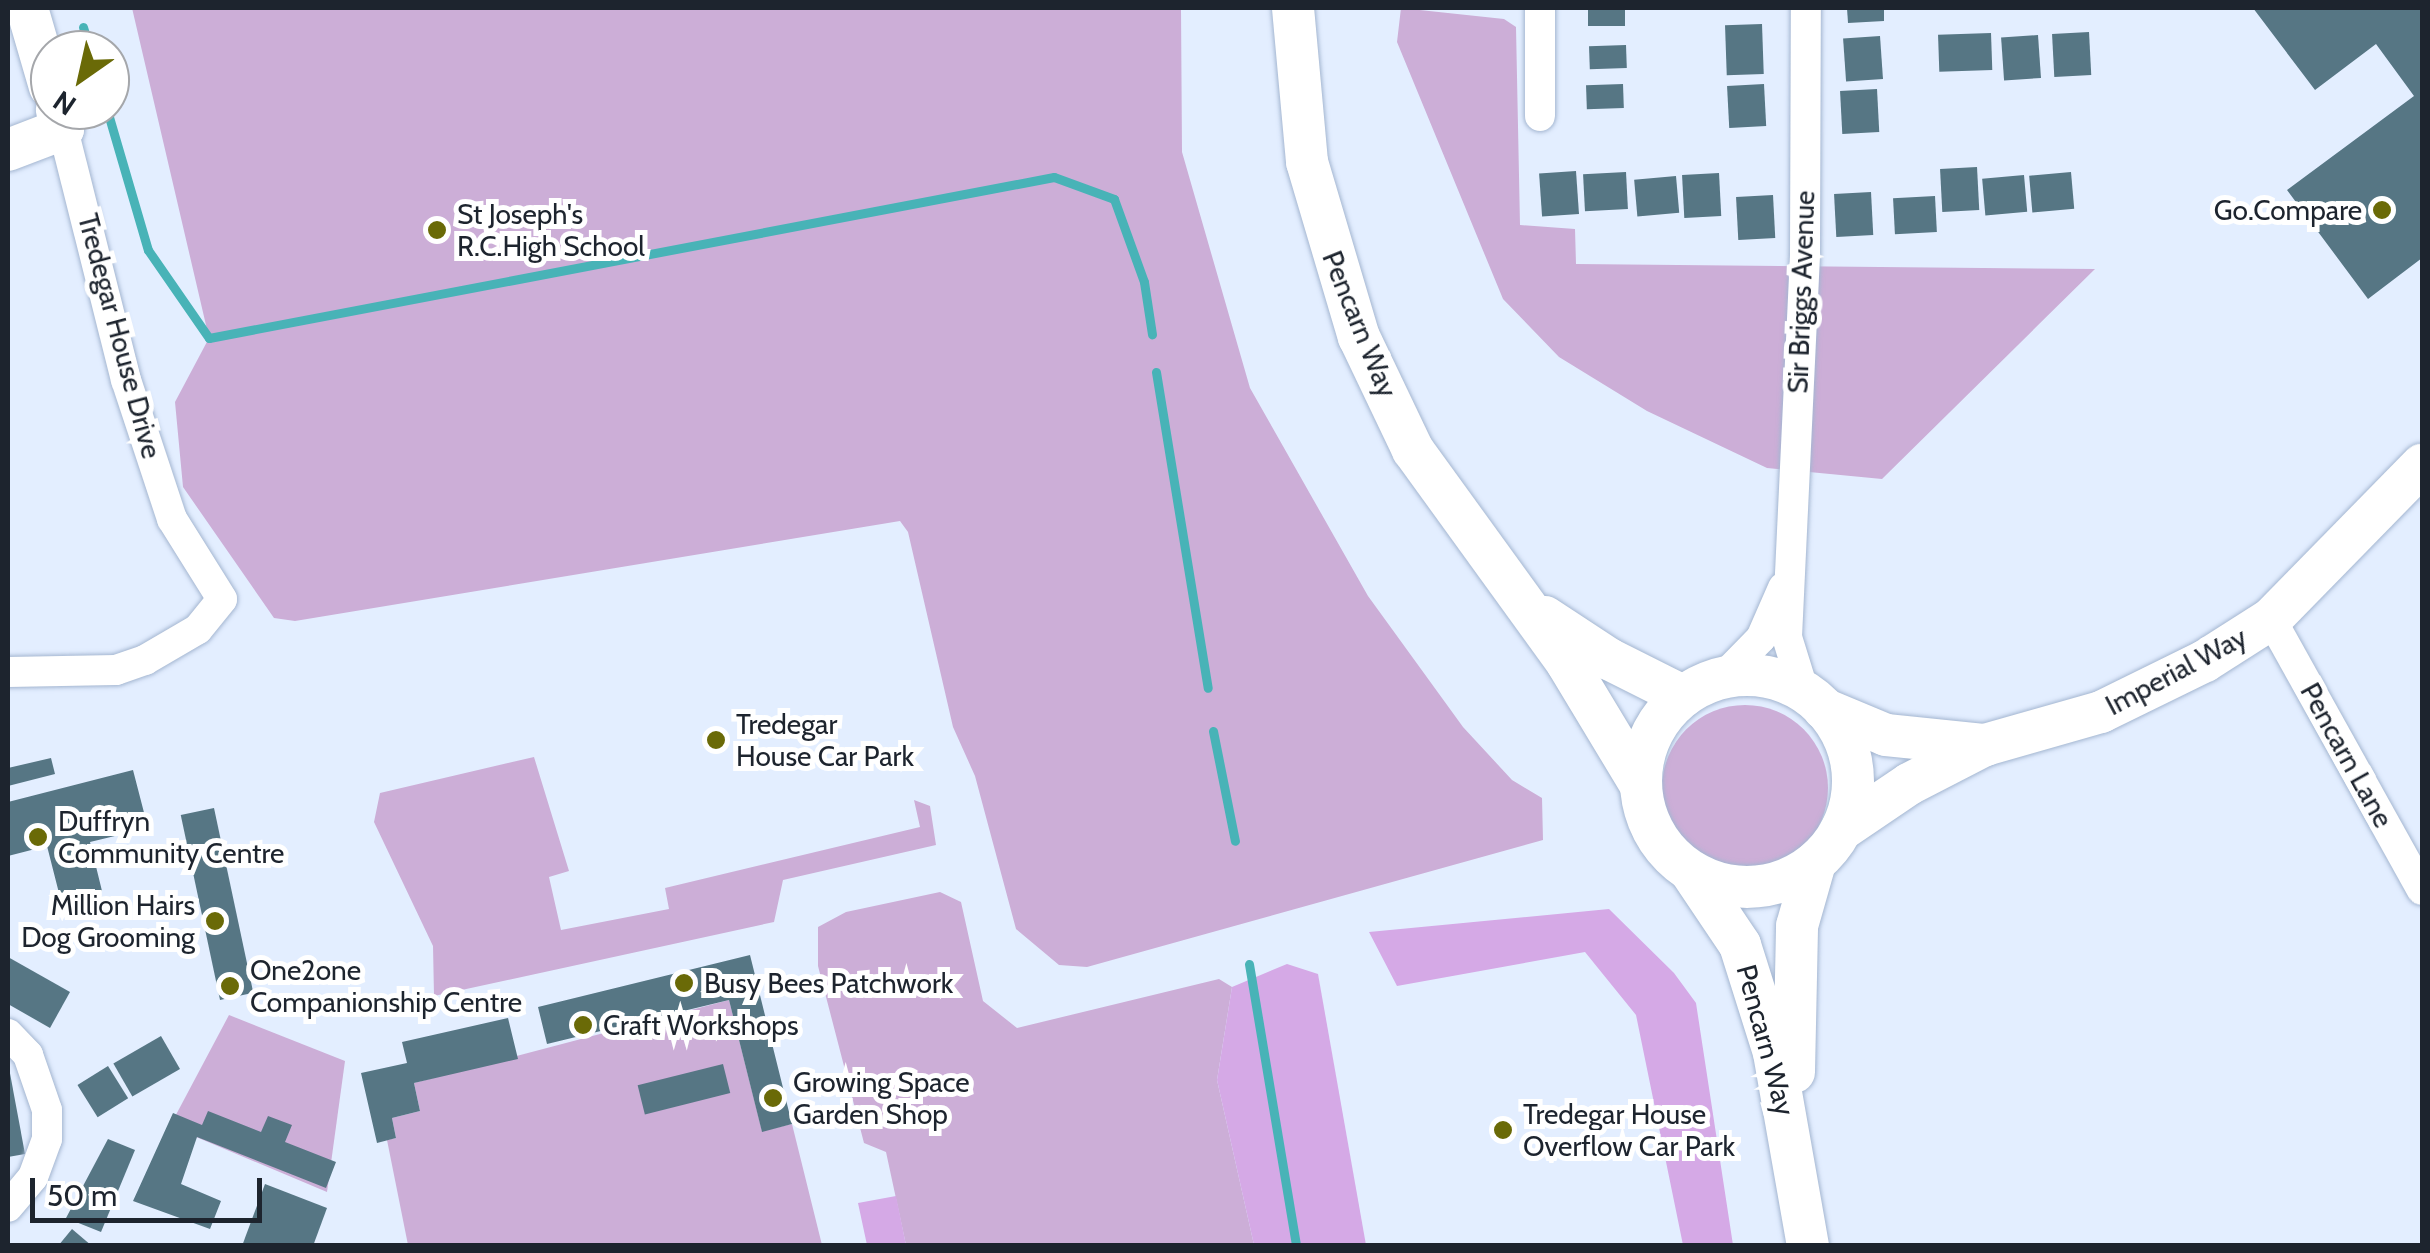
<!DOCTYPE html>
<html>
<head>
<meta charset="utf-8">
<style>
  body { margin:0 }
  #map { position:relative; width:2430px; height:1253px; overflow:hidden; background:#e3eeff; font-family:Cabin,sans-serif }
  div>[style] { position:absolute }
  .green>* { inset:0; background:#ccaed7 }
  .round { border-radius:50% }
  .forest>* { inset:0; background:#d5a9e6 }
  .stream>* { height:9px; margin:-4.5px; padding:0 4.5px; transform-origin:4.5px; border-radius:4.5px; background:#48b3b7 }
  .building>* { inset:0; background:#567684; transform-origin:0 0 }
  .roads { filter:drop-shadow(0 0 2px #a4b6d1) drop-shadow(0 0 2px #a4b6d1) }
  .street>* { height:30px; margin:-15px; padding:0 15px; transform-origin:15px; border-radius:15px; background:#fff }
  .secondary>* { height:42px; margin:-21px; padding:0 21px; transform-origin:21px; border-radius:21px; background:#fff }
  .secondary>.ring { margin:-21px; padding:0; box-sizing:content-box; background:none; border:42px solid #fff; border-radius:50% }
  .dots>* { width:28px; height:28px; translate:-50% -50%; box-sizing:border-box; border:5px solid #fff; border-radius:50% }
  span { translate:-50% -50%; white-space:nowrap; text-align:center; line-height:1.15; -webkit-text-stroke:10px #fff; paint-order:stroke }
  .poi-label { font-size:28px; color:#1d242e }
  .right { translate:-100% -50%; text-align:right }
  .left { translate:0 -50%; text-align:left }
  .street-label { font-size:28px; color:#1d242e }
  .frame { position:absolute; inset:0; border:10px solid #1d242e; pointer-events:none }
  .north { position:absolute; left:30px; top:30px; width:100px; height:100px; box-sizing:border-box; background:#fff; border:2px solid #a5a7ab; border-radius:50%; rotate:214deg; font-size:28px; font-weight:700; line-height:40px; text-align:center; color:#1d242e }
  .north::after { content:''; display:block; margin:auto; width:35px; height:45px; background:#6a6a07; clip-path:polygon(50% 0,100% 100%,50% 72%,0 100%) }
  .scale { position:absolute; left:30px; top:1178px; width:232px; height:45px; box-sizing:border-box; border:5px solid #1d242e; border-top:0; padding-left:12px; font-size:30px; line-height:35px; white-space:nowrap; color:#1d242e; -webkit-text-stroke:8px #fff; paint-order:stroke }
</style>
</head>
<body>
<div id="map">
  <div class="green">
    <i style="clip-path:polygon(132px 8px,1181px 8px,1182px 152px,1250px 388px,1368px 596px,1463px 727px,1512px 780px,1542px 798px,1543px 840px,1087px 967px,1059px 965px,1016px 929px,975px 776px,953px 727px,908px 532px,900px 521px,295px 621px,274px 618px,183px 487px,175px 402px,209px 338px)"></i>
    <i style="clip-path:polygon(1401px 8px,1504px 19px,1516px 27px,1520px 225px,1575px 229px,1576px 264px,2095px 269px,1882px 479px,1767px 468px,1647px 411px,1559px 357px,1503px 299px,1397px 42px)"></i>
    <i class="round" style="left:1662px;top:705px;width:166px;height:166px"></i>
    <i style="clip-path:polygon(534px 757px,569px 871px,549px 877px,561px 930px,669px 909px,665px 888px,920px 827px,914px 800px,930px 806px,936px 845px,783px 880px,774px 922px,434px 996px,433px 946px,374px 822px,380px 793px)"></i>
    <i style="clip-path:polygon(940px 892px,961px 902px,983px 1001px,1017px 1028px,1219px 979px,1232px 987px,1217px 1080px,1254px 1245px,906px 1245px,886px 1152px,864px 1143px,818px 966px,818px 927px,846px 912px)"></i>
    <i style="clip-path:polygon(729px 1000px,762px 1131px,792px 1124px,822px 1245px,408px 1245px,387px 1140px,396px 1138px,392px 1118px,420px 1111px,414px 1083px)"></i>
    <i style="clip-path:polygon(229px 1015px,345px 1061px,327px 1192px,170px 1126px)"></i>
  </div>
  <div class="forest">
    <i style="clip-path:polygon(1609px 909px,1674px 973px,1696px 1003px,1733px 1245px,1683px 1245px,1636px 1015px,1585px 952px,1397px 986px,1369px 932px)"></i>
    <i style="clip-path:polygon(1287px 964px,1318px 974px,1366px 1245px,1254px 1245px,1217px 1080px,1232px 987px)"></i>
    <i style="clip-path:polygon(896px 1196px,906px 1245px,867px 1245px,858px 1203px)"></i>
  </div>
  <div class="stream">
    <i style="left:83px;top:27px;width:24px;rotate:73deg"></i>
    <i style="left:107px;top:110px;width:146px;rotate:73.7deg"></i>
    <i style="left:148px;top:250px;width:107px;rotate:55.3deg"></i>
    <i style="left:209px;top:338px;width:860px;rotate:-10.79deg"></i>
    <i style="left:1054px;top:177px;width:64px;rotate:20.1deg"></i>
    <i style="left:1114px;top:199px;width:88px;rotate:70.1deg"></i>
    <i style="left:1144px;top:282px;width:53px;rotate:81.3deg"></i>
    <i style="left:1156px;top:372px;width:320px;rotate:80.7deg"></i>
    <i style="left:1213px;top:731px;width:112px;rotate:78.7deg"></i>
    <i style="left:1249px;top:964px;width:286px;rotate:80.5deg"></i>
  </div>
  <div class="building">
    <i style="left:1588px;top:8px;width:37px;height:18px"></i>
    <i style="clip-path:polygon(1847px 8px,1884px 8px,1884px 21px,1848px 23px)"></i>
    <i style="clip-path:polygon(2253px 8px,2422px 8px,2422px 258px,2368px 299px,2287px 190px,2414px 96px,2376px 44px,2315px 90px)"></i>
    <i style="left:1762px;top:24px;width:50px;height:37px;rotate:88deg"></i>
    <i style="left:2089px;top:32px;width:43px;height:37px;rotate:87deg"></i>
    <i style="left:1991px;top:33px;width:37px;height:53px;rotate:88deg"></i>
    <i style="left:2038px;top:35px;width:43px;height:37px;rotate:86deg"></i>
    <i style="left:1880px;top:36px;width:43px;height:37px;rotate:86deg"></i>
    <i style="left:1626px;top:45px;width:23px;height:37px;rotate:88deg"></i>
    <i style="left:1623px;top:84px;width:24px;height:37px;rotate:88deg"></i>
    <i style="left:1764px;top:84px;width:42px;height:37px;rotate:87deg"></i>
    <i style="left:1877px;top:89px;width:43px;height:37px;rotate:87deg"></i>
    <i style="left:1977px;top:167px;width:43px;height:37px;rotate:87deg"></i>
    <i style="left:1576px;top:171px;width:43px;height:37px;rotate:86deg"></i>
    <i style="left:1626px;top:172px;width:37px;height:43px;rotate:87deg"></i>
    <i style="left:2071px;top:172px;width:37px;height:42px;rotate:85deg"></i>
    <i style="left:1719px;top:173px;width:43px;height:37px;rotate:87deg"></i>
    <i style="left:2024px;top:175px;width:37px;height:42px;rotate:85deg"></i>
    <i style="left:1676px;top:176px;width:37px;height:42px;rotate:85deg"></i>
    <i style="left:1871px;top:192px;width:43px;height:37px;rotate:87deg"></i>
    <i style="left:1773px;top:195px;width:43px;height:37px;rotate:87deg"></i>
    <i style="left:1935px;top:196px;width:36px;height:42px;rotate:87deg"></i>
    <i style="clip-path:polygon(51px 758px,55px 774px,8px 786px,8px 768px)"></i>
    <i style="clip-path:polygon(133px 770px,148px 828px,90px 842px,102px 891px,61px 901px,47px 846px,8px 856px,8px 802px)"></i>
    <i style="left:214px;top:808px;width:189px;height:34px;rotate:78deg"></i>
    <i style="clip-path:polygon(750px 955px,792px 1124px,762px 1132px,729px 1000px,547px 1044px,538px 1007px)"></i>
    <i style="clip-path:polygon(8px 957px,70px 992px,50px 1028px,8px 1004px)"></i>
    <i style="clip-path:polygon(508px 1018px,518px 1059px,414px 1083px,420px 1111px,392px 1118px,396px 1138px,377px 1143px,361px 1073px,407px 1063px,402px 1042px)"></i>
    <i style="left:161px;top:1036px;width:38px;height:55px;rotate:60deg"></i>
    <i style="left:723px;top:1064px;width:30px;height:88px;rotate:76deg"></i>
    <i style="left:108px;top:1066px;width:38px;height:36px;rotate:58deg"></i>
    <i style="clip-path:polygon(9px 1068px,25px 1154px,8px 1157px,8px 1069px)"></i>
    <i style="clip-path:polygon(208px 1111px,261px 1132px,268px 1116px,292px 1125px,285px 1142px,336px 1162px,326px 1188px,197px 1137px,181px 1184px,221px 1201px,210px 1229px,133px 1201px,173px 1113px,202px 1125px)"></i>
    <i style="clip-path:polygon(108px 1139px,135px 1150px,101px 1232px,66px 1218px)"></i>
    <i style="clip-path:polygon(265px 1184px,327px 1208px,313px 1246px,242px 1246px)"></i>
    <i style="clip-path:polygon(72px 1229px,92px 1246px,58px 1246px)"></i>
  </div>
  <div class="roads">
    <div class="street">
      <i style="left:1540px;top:116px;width:108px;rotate:-90deg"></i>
      <i style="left:2271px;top:619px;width:310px;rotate:60.9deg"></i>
      <i style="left:8px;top:672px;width:108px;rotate:-1.1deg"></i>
      <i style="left:116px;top:670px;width:31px;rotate:-19deg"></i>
      <i style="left:145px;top:660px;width:61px;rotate:-30.3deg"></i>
      <i style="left:198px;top:629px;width:38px;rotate:-51deg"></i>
      <i style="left:222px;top:599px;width:94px;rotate:-122deg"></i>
      <i style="left:172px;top:519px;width:146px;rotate:-108.3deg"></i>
      <i style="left:126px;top:380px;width:259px;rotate:-104.1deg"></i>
      <i style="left:1722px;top:678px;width:56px;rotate:-45.7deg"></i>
      <i style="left:1761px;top:638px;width:55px;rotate:-66.3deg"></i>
      <i style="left:1804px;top:692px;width:58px;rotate:-107.2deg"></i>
      <i style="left:1787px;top:637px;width:384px;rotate:-87.3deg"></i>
      <i style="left:1805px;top:253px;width:245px;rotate:-89.8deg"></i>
      <i style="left:8px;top:1034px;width:29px;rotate:46deg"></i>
      <i style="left:28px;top:1055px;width:58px;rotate:70.9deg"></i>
      <i style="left:47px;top:1110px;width:29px;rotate:90deg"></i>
      <i style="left:47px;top:1139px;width:40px;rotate:110.2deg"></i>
      <i style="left:33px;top:1177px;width:39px;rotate:130deg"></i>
    </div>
    <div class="secondary">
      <i style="left:27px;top:8px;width:82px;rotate:73.8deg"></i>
      <i style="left:1293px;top:8px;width:155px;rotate:84.8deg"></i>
      <i style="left:1307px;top:162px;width:183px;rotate:73.5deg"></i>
      <i style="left:1359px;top:337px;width:125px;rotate:64.5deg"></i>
      <i style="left:1413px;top:450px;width:263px;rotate:54.1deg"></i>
      <i style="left:1567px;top:663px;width:141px;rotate:58.9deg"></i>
      <i style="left:8px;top:150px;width:59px;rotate:-20.9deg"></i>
      <i style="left:63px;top:129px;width:20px;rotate:-108deg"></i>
      <i style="left:1545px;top:617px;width:77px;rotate:33.3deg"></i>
      <i style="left:1609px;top:659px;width:83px;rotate:26.6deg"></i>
      <i class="ring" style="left:1641px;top:675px;width:170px;height:170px"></i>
      <i style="left:1824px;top:709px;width:67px;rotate:22.8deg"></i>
      <i style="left:1886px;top:735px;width:100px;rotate:5.8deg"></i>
      <i style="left:1841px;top:830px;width:82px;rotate:-34.1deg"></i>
      <i style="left:1909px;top:784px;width:85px;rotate:-27.2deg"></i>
      <i style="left:1985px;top:745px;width:121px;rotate:-15.9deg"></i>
      <i style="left:2101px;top:712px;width:116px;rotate:-26.1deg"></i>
      <i style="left:2205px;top:661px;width:78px;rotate:-32.5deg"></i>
      <i style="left:2271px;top:619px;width:216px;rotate:-45.6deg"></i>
      <i style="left:1691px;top:872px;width:88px;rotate:56.1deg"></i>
      <i style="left:1740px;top:945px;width:113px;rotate:72.5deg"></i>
      <i style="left:1774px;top:1053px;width:196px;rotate:80deg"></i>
      <i style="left:1794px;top:1072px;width:146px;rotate:-88.8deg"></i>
      <i style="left:1797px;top:926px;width:66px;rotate:-74.1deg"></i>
    </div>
  </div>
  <div class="dots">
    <i style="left:2382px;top:210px;background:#6a6a07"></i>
    <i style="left:437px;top:230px;background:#6a6a07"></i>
    <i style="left:716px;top:740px;background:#6a6a07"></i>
    <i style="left:38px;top:837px;background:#6a6a07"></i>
    <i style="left:215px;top:921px;background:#6a6a07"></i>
    <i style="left:684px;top:983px;background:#6a6a07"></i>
    <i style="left:230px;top:986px;background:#6a6a07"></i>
    <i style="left:583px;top:1025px;background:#6a6a07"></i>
    <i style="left:773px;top:1098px;background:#6a6a07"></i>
    <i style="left:1503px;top:1130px;background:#6a6a07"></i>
  </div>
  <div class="poi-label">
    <span class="right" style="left:2362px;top:210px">Go.Compare</span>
    <span class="left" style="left:457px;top:230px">St Joseph's<br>R.C.High School</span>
    <span class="left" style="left:736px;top:740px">Tredegar<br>House Car Park</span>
    <span class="left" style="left:58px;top:837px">Duffryn<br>Community Centre</span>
    <span class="right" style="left:195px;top:921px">Million Hairs<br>Dog Grooming</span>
    <span class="left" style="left:250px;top:986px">One2one<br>Companionship Centre</span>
    <span class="left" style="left:704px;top:983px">Busy Bees Patchwork</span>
    <span class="left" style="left:603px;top:1025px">Craft Workshops</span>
    <span class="left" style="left:793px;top:1098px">Growing Space<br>Garden Shop</span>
    <span class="left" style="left:1523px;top:1130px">Tredegar House<br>Overflow Car Park</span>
  </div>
  <div class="street-label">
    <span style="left:1801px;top:292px;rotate:-88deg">Sir Briggs Avenue</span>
    <span style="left:1360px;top:324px;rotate:68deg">Pencarn Way</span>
    <span style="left:120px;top:336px;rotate:75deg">Tredegar House Drive</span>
    <span style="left:2176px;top:671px;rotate:-28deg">Imperial Way</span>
    <span style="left:2347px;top:755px;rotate:61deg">Pencarn Lane</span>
    <span style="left:1766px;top:1040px;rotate:75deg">Pencarn Way</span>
  </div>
  <div class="frame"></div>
  <div class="north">N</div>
  <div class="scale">50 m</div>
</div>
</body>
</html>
